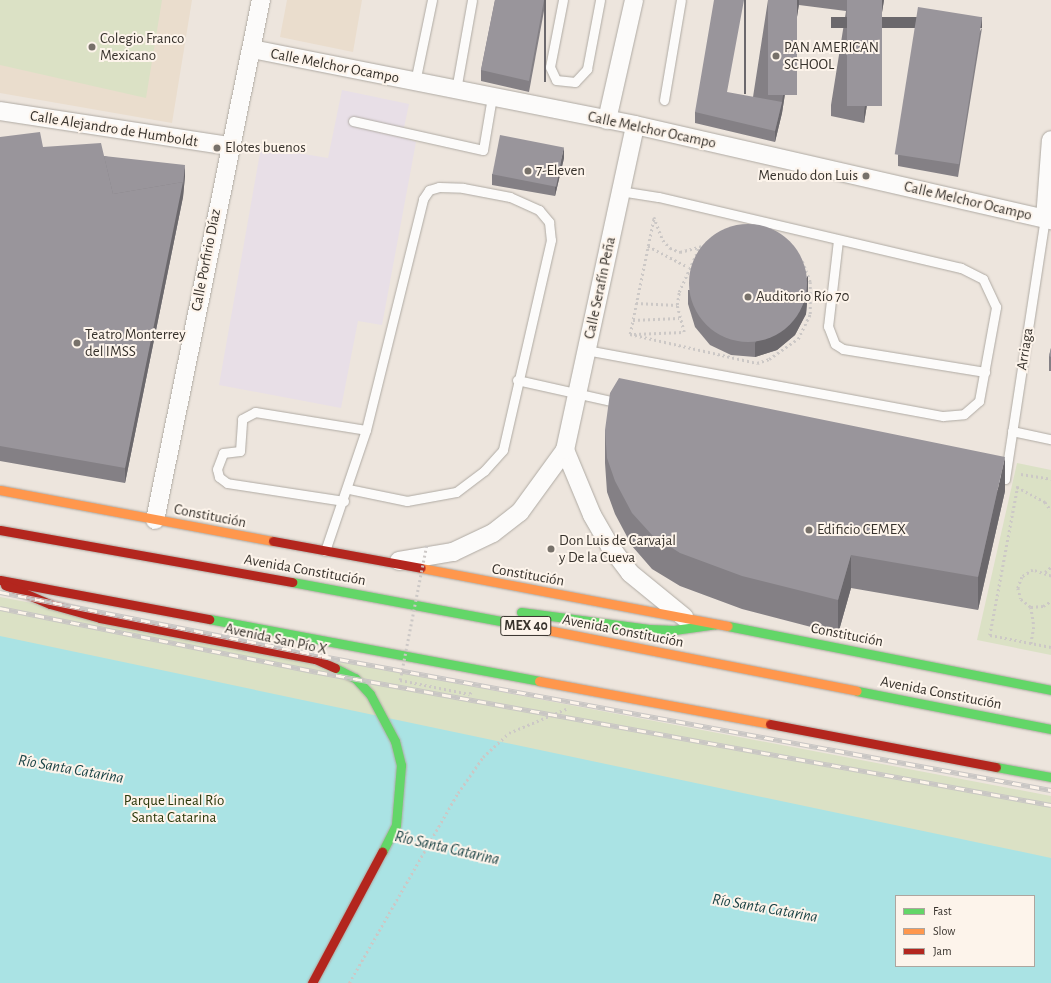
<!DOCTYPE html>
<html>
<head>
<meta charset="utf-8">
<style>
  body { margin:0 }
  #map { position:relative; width:1051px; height:983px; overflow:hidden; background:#ede5dd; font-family:"Alegreya Sans",sans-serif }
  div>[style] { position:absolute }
  .commercial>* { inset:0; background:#e8dfe7 }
  .built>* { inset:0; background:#eaddcd }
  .green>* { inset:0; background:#dbe1c5 }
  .water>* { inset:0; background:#aae3e4 }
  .path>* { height:2.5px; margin-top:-1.25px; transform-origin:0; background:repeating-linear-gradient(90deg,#ccc8c6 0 2px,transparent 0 5px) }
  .roads { filter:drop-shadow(0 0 1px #afaaa3) drop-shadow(0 0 1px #afaaa3) }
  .lane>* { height:9px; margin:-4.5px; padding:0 4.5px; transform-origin:4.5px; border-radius:4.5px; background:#fcfbfa }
  .street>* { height:18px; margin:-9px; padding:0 9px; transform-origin:9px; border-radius:9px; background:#fcfbfa }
  .fast>* { height:9px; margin:-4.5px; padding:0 4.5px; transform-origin:4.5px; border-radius:4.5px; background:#63d668 }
  .slow>* { height:9px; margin:-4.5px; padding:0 4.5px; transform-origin:4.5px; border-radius:4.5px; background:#ff974d }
  .jam>* { height:9px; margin:-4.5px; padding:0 4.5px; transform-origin:4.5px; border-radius:4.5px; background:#b3261e }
  .rail>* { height:4.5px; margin-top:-2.25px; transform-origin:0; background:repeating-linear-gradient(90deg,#fdf4eb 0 9px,#c9c6c4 0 18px); box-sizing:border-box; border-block:1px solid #c9c6c4 }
  .path-bridge>* { height:2.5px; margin-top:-1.25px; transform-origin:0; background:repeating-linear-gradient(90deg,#ccc8c6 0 2px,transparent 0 5px) }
  .wall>* { inset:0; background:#848085 }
  .shaded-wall>* { inset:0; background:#6b686c; transform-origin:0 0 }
  .building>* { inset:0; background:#99959b; transform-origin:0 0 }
  .round { border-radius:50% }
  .dots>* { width:11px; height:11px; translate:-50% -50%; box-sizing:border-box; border:2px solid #fdf4eb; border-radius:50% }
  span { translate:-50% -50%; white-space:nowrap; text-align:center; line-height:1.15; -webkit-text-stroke:4px #fdf4eb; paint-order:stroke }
  .shield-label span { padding:1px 3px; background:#fdf4eb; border:1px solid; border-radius:3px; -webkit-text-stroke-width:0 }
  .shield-label { font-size:14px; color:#37322c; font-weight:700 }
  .poi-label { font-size:15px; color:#37322c }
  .left { translate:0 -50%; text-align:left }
  .right { translate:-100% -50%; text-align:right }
  .street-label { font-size:15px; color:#37322c }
  .park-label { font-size:15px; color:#2b380b }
  .water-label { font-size:16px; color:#1d4547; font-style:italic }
  .legend { position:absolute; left:895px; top:895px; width:140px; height:72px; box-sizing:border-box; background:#fdf4eb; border:1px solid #aea69f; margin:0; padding:5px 7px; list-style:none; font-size:12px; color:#37322c }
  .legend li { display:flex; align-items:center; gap:8px; height:20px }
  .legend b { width:20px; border:1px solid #aea69f }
</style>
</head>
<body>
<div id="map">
  <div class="commercial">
    <i style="clip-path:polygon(342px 90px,409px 104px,402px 137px,416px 142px,382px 325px,358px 321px,341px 408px,219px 385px,261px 147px,328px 158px)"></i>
  </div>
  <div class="built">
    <i style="clip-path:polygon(0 0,192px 0,172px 123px,0 93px)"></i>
    <i style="clip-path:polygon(287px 0,362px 0,353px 52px,280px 37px)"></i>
  </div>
  <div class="green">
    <i style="clip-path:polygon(0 0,162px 0,146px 98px,0 65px)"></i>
    <i style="clip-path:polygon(1017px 463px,1051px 470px,1051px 655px,977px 640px)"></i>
    <i style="clip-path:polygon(evenodd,0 597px,1051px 796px,1051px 983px,0 983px,0 597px,896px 896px,1034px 896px,1034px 966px,896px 966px,896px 896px)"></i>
  </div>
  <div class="water">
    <i style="clip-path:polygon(evenodd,0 636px,1051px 858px,1051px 983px,0 983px,0 636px,896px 896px,1034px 896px,1034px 966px,896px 966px,896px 896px)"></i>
  </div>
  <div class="path">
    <i style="left:654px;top:217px;width:25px;rotate:69deg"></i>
    <i style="left:663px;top:240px;width:11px;rotate:49deg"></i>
    <i style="left:670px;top:248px;width:11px;rotate:22deg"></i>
    <i style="left:680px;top:252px;width:23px;rotate:-15deg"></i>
    <i style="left:648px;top:246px;width:45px;rotate:27.7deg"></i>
    <i style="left:636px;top:303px;width:41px;rotate:2.8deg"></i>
    <i style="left:633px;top:320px;width:46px;rotate:-2.5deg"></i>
    <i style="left:630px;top:334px;width:130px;rotate:12.9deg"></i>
    <i style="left:757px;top:363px;width:13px;rotate:-18deg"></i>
    <i style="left:769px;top:359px;width:35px;rotate:-35deg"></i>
    <i style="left:798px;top:339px;width:28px;rotate:-64deg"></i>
    <i style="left:810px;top:314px;width:32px;rotate:-90deg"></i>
    <i style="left:810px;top:282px;width:25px;rotate:-111deg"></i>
    <i style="left:630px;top:334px;width:119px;rotate:-78.4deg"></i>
    <i style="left:634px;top:334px;width:50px;rotate:-2.3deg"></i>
    <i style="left:684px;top:332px;width:28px;rotate:-105deg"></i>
    <i style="left:677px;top:305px;width:13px;rotate:-81deg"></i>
    <i style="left:679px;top:292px;width:48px;rotate:-65.6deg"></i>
    <i style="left:1021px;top:474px;width:30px;rotate:9deg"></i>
    <i style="left:1018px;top:486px;width:152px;rotate:100.6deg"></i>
    <i style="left:990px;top:635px;width:62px;rotate:11.1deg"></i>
    <i style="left:1017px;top:487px;width:32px;rotate:28deg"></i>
    <i style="left:1045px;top:502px;width:10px;rotate:53deg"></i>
    <i style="left:1045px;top:572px;width:8px;rotate:-40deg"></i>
    <i style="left:1051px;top:576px;width:19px;rotate:-162deg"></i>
    <i style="left:1033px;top:570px;width:13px;rotate:148deg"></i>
    <i style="left:1022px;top:577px;width:12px;rotate:110deg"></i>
    <i style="left:1018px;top:588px;width:11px;rotate:75deg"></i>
    <i style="left:1021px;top:599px;width:13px;rotate:39deg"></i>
    <i style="left:1031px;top:607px;width:12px;rotate:-5deg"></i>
    <i style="left:1043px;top:606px;width:9px;rotate:-32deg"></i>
    <i style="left:1031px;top:607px;width:20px;rotate:81deg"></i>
    <i style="left:1034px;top:627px;width:17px;rotate:100deg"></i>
    <i style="left:400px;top:680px;width:71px;rotate:11.3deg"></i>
    <i style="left:470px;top:694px;width:4px;rotate:-76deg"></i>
    <i style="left:349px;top:983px;width:219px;rotate:-60.2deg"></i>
    <i style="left:458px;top:793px;width:44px;rotate:-55.2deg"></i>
    <i style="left:483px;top:757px;width:35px;rotate:-43deg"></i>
    <i style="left:509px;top:733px;width:62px;rotate:-22.8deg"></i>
  </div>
  <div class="roads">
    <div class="lane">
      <i style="left:563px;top:0;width:68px;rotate:101deg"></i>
      <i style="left:550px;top:67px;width:14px;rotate:65deg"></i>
      <i style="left:556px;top:80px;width:19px;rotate:6deg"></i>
      <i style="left:575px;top:82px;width:18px;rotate:-47deg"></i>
      <i style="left:587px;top:69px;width:70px;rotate:-79.3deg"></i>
      <i style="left:415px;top:82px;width:84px;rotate:-78.3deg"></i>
      <i style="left:456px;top:90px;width:91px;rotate:-79.9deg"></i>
      <i style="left:664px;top:100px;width:101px;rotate:-80.4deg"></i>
      <i style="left:353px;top:121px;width:133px;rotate:12.6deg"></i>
      <i style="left:483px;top:150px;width:54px;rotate:-80.4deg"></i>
      <i style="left:838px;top:240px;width:87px;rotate:96.6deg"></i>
      <i style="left:828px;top:326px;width:19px;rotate:69deg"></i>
      <i style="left:835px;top:344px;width:9px;rotate:32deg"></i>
      <i style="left:843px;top:349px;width:144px;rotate:9.2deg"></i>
      <i style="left:586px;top:350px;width:363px;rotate:10.5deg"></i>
      <i style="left:943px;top:416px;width:21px;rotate:-5deg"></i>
      <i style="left:964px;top:414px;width:20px;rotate:-41deg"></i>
      <i style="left:979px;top:401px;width:96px;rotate:-79.7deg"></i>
      <i style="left:996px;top:307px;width:31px;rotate:-115deg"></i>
      <i style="left:983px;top:279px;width:25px;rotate:-153deg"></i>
      <i style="left:961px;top:268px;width:311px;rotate:-166.8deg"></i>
      <i style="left:658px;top:197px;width:37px;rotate:-171deg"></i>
      <i style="left:517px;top:380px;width:106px;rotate:12.6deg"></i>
      <i style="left:1012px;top:431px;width:40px;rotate:12deg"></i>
      <i style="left:993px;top:477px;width:12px;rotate:9deg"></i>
      <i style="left:1005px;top:479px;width:263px;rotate:-81.3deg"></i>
      <i style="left:344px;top:501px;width:118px;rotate:-171.3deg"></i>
      <i style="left:227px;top:483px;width:10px;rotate:-143deg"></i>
      <i style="left:219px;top:477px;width:8px;rotate:-104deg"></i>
      <i style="left:217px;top:469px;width:17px;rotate:-69deg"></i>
      <i style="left:223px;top:453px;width:17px;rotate:-7deg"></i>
      <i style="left:240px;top:451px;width:32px;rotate:-86deg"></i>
      <i style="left:242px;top:419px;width:15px;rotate:-28deg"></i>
      <i style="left:255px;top:412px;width:112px;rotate:9.2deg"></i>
      <i style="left:325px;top:551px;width:128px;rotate:-71.3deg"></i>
      <i style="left:366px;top:430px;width:238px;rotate:-76.1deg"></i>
      <i style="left:423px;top:199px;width:11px;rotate:-56deg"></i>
      <i style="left:429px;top:190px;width:10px;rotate:-17deg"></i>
      <i style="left:439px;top:187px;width:24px;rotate:2deg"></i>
      <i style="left:463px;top:188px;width:48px;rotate:10.8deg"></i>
      <i style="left:510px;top:197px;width:32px;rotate:24deg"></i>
      <i style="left:539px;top:210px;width:16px;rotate:50deg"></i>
      <i style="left:549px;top:222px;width:18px;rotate:84deg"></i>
      <i style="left:551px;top:240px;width:215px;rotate:102.9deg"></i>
      <i style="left:503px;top:450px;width:28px;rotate:132deg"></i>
      <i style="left:484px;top:471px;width:35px;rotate:143deg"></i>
      <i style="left:456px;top:492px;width:50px;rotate:169.6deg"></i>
      <i style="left:407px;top:501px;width:59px;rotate:-168.3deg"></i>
    </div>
    <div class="street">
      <i style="left:252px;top:49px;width:390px;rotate:11.2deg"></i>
      <i style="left:635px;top:125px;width:427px;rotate:12.9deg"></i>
      <i style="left:0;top:111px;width:232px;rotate:8.7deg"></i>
      <i style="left:607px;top:120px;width:123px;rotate:-77.3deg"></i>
      <i style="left:1045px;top:219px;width:79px;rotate:-85.7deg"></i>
      <i style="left:565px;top:450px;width:70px;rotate:67.4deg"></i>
      <i style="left:592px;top:515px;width:34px;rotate:60deg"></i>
      <i style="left:609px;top:545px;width:35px;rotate:53deg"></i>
      <i style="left:630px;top:573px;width:70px;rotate:39.2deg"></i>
      <i style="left:155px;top:520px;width:531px;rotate:-78.48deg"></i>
      <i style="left:399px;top:561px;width:55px;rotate:-9.5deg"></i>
      <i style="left:453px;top:552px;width:44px;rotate:-25.4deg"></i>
      <i style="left:493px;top:533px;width:34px;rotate:-38deg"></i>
      <i style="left:520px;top:512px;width:77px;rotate:-54deg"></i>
      <i style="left:565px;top:450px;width:332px;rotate:-77.8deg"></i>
    </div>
    <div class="fast">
      <i style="left:292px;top:582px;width:234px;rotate:10.6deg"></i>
      <i style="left:521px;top:612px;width:129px;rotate:7.6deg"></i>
      <i style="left:649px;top:629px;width:25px;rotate:2deg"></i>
      <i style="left:674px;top:630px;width:44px;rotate:-7.8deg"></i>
      <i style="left:209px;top:619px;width:336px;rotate:10.6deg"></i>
      <i style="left:728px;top:626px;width:329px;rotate:11.2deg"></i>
      <i style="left:335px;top:668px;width:22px;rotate:27deg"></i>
      <i style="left:355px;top:678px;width:22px;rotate:47deg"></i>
      <i style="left:370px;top:694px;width:53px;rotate:62deg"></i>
      <i style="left:395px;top:741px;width:25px;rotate:76deg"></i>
      <i style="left:401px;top:765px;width:60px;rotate:94.8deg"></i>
      <i style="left:396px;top:825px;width:30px;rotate:117deg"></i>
      <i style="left:857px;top:691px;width:198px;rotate:11.1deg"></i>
      <i style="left:996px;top:767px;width:56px;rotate:10.3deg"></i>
    </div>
    <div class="slow">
      <i style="left:0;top:490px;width:278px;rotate:10.6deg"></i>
      <i style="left:421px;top:568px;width:312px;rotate:10.7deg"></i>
      <i style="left:522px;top:625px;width:341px;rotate:11.1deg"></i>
      <i style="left:539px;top:681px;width:235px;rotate:10.5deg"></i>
    </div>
    <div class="jam">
      <i style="left:0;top:530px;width:297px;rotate:10.1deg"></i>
      <i style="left:273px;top:541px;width:150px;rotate:10.3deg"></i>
      <i style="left:0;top:580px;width:213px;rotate:10.6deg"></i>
      <i style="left:5px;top:585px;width:49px;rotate:22.9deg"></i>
      <i style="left:50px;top:604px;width:52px;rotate:15.6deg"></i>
      <i style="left:100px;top:618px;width:219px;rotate:10.8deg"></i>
      <i style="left:315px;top:659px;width:22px;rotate:24deg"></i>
      <i style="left:770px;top:724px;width:230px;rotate:10.8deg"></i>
      <i style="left:312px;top:983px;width:149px;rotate:-61.9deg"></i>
    </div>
  </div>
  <div class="rail">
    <i style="left:0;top:592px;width:328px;rotate:11.2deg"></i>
    <i style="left:322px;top:656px;width:741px;rotate:10.42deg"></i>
    <i style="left:0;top:608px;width:324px;rotate:11.4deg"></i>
    <i style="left:318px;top:672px;width:745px;rotate:10.28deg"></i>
  </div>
  <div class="path-bridge">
    <i style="left:400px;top:680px;width:140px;rotate:-78.9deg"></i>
  </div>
  <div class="wall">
    <i style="clip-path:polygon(495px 0,546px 0,529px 92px,481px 81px,481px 70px)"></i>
    <i style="clip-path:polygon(768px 0,884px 0,864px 123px,831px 116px,831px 105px,846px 11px,799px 5px,799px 4px,782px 113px,775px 142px,695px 123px,695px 112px,753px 97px)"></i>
    <i style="clip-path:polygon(982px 28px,958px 177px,898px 166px,898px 155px)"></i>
    <i style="clip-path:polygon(0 137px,43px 147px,104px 156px,185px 176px,183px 197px,125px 483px,0 461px)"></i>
    <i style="clip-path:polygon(564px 158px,555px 196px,492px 185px,492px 174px)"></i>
    <i style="clip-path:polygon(688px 290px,808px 291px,806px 314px,795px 335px,777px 350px,755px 357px,731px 355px,710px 345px,695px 327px,688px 304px)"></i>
    <i style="clip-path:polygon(1051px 348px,1051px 371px,1049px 371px,1049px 356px)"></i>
    <i style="clip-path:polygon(605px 430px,1005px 491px,978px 610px,851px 588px,838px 634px,742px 609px,680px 586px,652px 569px,632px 546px,615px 514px,607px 492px,605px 463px)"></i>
  </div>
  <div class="shaded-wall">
    <i style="left:544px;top:0;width:2px;height:82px"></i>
    <i style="left:744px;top:0;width:2px;height:94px"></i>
    <i style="clip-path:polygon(797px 0,799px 0,799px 4px,782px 113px,775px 142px,775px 131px,782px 102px)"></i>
    <i style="clip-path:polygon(882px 0,884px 0,864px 123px,864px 112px)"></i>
    <i style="left:982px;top:17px;width:11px;height:151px;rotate:90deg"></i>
    <i style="clip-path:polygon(564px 147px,564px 158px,555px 196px,555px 185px)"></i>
    <i style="clip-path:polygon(185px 165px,185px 176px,183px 197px,125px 483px,125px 468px)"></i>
    <i style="clip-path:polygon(808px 276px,808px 291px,806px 314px,795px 335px,777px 350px,755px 357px,755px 343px)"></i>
    <i style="clip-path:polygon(1005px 457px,1005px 491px,978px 610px,978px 577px)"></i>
    <i style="clip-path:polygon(851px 555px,851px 588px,838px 634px,838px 600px)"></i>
  </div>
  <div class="building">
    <i style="clip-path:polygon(495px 0,544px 0,529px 81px,481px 70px)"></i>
    <i style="clip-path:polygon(714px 0,744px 0,727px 92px,782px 102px,775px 131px,695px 112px)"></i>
    <i style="left:768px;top:0;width:29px;height:95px"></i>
    <i style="left:847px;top:0;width:35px;height:106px"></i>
    <i style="left:918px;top:7px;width:65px;height:149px;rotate:9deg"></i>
    <i style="clip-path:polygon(40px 132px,43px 147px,101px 143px,113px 194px,183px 182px,125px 468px,0 446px,0 137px)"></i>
    <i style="left:500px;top:135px;width:65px;height:40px;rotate:11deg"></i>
    <i style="clip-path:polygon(104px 156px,185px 165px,183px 186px,183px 182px,113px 194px)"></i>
    <i class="round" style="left:689px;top:224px;width:118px;height:118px"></i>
    <i style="clip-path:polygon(1051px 348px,1051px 357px,1049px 356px)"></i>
    <i style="clip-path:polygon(619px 378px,1005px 457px,978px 577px,851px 555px,838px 600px,742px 576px,680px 553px,652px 535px,632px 513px,615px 481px,607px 458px,605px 430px,610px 393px)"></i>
  </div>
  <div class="dots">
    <i style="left:92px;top:47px;background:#77716a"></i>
    <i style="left:776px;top:56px;background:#77716a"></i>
    <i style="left:217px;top:148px;background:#77716a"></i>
    <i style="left:528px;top:171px;background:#77716a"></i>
    <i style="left:866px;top:176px;background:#77716a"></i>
    <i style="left:748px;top:297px;background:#77716a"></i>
    <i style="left:77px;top:343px;background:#77716a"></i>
    <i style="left:809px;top:530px;background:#77716a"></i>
    <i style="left:551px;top:549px;background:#77716a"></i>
  </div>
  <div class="shield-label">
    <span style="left:526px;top:626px">MEX 40</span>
  </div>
  <div class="poi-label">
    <span class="left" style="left:100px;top:47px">Colegio Franco<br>Mexicano</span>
    <span class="left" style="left:784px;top:56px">PAN AMERICAN<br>SCHOOL</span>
    <span class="left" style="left:225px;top:148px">Elotes buenos</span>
    <span class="left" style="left:536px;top:171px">7-Eleven</span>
    <span class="right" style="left:858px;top:176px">Menudo don Luis</span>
    <span class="left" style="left:756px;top:297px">Auditorio Río 70</span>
    <span class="left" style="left:85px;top:343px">Teatro Monterrey<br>del IMSS</span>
    <span class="left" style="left:817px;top:530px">Edificio CEMEX</span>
    <span class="left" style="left:559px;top:549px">Don Luis de Carvajal<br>y De la Cueva</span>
  </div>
  <div class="street-label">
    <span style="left:335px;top:66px;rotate:11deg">Calle Melchor Ocampo</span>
    <span style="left:114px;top:129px;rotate:9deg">Calle Alejandro de Humboldt</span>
    <span style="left:652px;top:130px;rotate:12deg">Calle Melchor Ocampo</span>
    <span style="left:968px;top:201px;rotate:13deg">Calle Melchor Ocampo</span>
    <span style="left:206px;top:260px;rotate:-79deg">Calle Porfirio Díaz</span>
    <span style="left:600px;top:288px;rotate:-78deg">Calle Serafín Peña</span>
    <span style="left:1025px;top:349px;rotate:-81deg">Arriaga</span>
    <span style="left:210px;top:516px;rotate:11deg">Constitución</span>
    <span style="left:305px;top:570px;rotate:10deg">Avenida Constitución</span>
    <span style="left:528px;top:575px;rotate:10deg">Constitución</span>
    <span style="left:623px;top:631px;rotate:11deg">Avenida Constitución</span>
    <span style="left:847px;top:635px;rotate:11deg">Constitución</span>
    <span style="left:276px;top:639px;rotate:12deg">Avenida San Pío X</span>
    <span style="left:941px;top:693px;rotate:11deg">Avenida Constitución</span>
  </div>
  <div class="park-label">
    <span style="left:174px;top:809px">Parque Lineal Río<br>Santa Catarina</span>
  </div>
  <div class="water-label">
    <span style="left:71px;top:769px;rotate:10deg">Río Santa Catarina</span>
    <span style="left:447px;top:848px;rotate:13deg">Río Santa Catarina</span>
    <span style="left:765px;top:908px;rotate:10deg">Río Santa Catarina</span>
  </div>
  <ul class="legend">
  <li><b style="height:5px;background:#63d668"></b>Fast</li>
  <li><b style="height:5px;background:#ff974d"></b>Slow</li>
  <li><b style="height:5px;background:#b3261e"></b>Jam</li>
  </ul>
</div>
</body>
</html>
